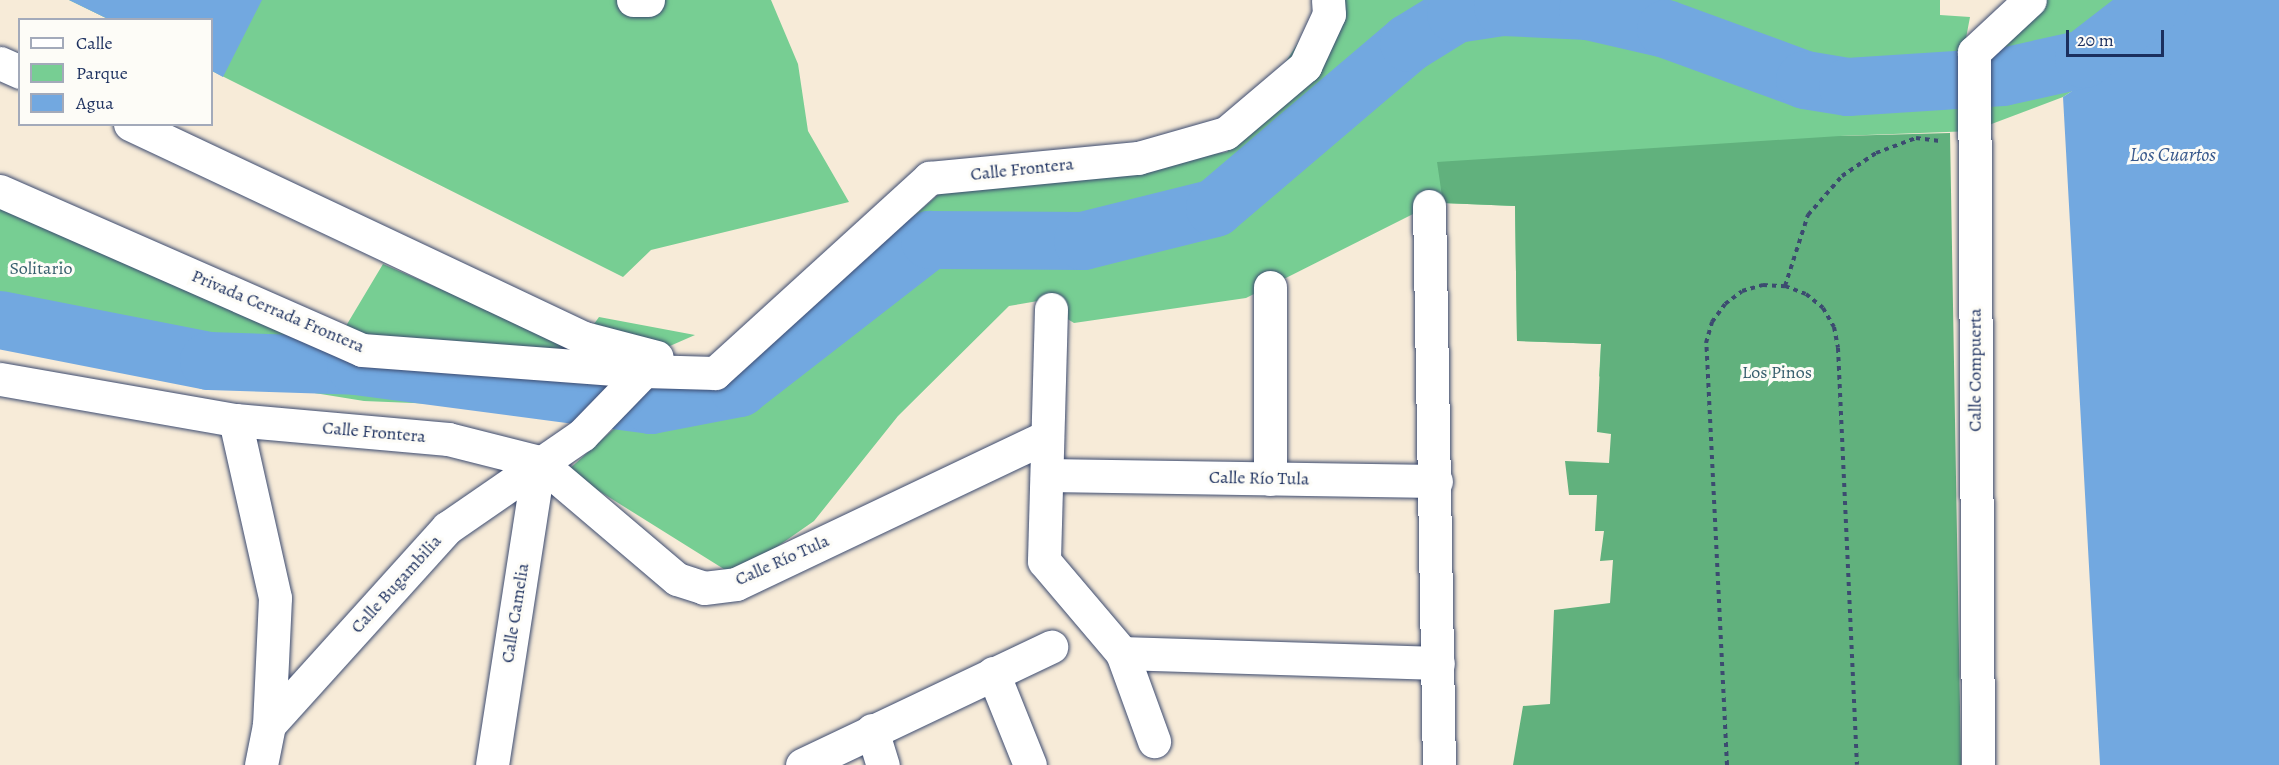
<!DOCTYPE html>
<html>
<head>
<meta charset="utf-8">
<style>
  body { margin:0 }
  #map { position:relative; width:2279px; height:765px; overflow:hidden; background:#f7ebd8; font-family:Alegreya,serif }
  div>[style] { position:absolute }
  .green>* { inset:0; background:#77ce93 }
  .forest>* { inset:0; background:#61b17d }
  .water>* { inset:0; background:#72a8e0 }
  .river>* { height:58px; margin:-29px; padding:0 29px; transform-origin:29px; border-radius:29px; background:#72a8e0 }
  .path>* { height:4px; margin-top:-2px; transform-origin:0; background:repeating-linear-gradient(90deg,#3c4b70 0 4.5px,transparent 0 9px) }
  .roads { filter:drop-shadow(0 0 2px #3c4b70) drop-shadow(0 0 2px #3c4b70) }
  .minor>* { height:33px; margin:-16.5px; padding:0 16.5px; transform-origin:16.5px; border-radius:16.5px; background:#fff }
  span { translate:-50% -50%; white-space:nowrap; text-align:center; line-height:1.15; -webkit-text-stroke:6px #fdfcf7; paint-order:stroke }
  .street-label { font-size:18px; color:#1b2f5e }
  .park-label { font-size:18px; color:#375f6e }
  .water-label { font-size:20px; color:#39598c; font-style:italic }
  .legend { position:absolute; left:18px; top:18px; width:195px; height:108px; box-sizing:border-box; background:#fdfcf7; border:2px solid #a3aaba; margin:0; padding:8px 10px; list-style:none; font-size:18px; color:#1b2f5e }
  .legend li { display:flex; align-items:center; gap:12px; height:30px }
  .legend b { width:30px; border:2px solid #a3aaba }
  .scale { position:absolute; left:2066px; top:30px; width:98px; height:27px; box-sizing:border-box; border:3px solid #1b2f5e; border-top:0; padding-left:8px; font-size:18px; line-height:21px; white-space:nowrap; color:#1b2f5e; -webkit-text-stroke:4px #fdfcf7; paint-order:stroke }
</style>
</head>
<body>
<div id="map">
  <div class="green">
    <i style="clip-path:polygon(69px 0,771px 0,798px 64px,808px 131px,849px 202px,651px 250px,623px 277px,212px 71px,212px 20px,108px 19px)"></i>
    <i style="clip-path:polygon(1326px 0,1940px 0,1940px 15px,1970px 17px,1963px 54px,2042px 0,2187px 0,2123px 58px,2063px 97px,1973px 131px,1840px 136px,1599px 377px,1601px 344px,1517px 341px,1515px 206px,1443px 203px,1429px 206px,1246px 298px,1074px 323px,1038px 301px,1009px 306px,898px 416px,814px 521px,735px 576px,567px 471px,626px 418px,585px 410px,364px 401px,0 342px,0 206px,334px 346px,383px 264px,553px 338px,584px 338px,599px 317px,695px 335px,631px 363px,740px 368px,939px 194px,1227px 152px)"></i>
  </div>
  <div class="forest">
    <i style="clip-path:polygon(1950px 133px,1961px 765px,1513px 765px,1523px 706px,1550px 704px,1554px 610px,1610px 603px,1613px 560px,1600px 561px,1604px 531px,1595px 531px,1597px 495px,1569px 495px,1565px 461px,1609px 463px,1611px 434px,1597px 432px,1601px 344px,1517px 341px,1515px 206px,1443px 203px,1437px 162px,1840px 136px)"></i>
  </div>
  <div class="water">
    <i style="clip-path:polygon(69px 0,262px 0,223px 77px,212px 71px,212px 20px,108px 19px)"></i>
    <i style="clip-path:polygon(2187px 0,2279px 0,2279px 765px,2100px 765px,2063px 97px,2123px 58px)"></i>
  </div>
  <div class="river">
    <i style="left:0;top:320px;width:213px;rotate:11.1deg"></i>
    <i style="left:209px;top:361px;width:147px;rotate:1.9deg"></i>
    <i style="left:356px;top:366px;width:298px;rotate:7.5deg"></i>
    <i style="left:651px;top:405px;width:90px;rotate:-10.9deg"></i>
    <i style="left:739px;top:388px;width:242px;rotate:-37.8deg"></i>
    <i style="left:930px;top:240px;width:153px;rotate:0.4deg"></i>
    <i style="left:1083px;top:241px;width:136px;rotate:-14deg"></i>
    <i style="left:1215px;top:208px;width:255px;rotate:-40.4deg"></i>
    <i style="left:1409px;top:43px;width:55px;rotate:-31.7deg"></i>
    <i style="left:1456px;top:14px;width:48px;rotate:-8.5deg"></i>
    <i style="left:1503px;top:7px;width:85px;rotate:2.7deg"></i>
    <i style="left:1588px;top:11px;width:80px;rotate:13deg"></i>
    <i style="left:1666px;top:29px;width:148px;rotate:20.1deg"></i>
    <i style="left:1805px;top:80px;width:44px;rotate:9.2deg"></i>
    <i style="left:1848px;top:87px;width:155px;rotate:-3.7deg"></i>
    <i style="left:2003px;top:77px;width:83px;rotate:-12.5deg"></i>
    <i style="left:2084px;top:59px;width:96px;rotate:-37.8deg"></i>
  </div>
  <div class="path">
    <i style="left:1785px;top:286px;width:75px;rotate:-72.1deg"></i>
    <i style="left:1808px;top:215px;width:52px;rotate:-48.9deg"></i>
    <i style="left:1842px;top:176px;width:41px;rotate:-34.1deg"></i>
    <i style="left:1876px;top:153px;width:43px;rotate:-20.6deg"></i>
    <i style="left:1916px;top:138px;width:26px;rotate:7deg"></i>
    <i style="left:1727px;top:765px;width:423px;rotate:-92.8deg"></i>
    <i style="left:1706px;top:343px;width:22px;rotate:-74deg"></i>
    <i style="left:1712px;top:322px;width:22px;rotate:-54deg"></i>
    <i style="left:1725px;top:304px;width:21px;rotate:-37deg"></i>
    <i style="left:1742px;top:291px;width:22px;rotate:-16deg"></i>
    <i style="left:1763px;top:285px;width:22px;rotate:3deg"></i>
    <i style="left:1785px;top:286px;width:22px;rotate:21deg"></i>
    <i style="left:1806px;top:294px;width:22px;rotate:39deg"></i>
    <i style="left:1823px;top:308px;width:22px;rotate:60deg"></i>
    <i style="left:1834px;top:327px;width:21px;rotate:79deg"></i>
    <i style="left:1838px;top:348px;width:417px;rotate:87.4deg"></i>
  </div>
  <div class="roads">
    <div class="minor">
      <i style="left:633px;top:0;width:15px"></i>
      <i style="left:0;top:63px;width:22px;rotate:24deg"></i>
      <i style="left:130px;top:124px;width:502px;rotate:25.24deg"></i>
      <i style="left:584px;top:338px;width:75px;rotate:14.6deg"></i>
      <i style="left:0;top:191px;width:395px;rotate:23.7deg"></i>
      <i style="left:362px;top:350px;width:283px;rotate:4.3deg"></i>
      <i style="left:644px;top:371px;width:71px;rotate:1.6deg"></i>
      <i style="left:715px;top:373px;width:290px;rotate:-42.3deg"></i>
      <i style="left:929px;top:178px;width:210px;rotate:-5.5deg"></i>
      <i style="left:1138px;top:158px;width:91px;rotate:-15.9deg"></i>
      <i style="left:1226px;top:133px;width:104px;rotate:-40.3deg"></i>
      <i style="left:1305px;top:66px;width:57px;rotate:-65.2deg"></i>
      <i style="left:1329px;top:14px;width:14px;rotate:-94deg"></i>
      <i style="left:1429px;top:206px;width:559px;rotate:88.98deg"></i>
      <i style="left:1270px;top:287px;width:192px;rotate:90deg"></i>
      <i style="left:1051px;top:309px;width:252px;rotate:91.6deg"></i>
      <i style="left:1044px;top:561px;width:121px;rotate:49.7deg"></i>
      <i style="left:1122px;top:653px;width:94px;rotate:70deg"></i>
      <i style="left:0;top:379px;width:239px;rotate:9.9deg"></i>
      <i style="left:235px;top:420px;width:214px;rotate:5.1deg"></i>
      <i style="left:448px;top:439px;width:94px;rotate:14.2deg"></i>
      <i style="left:539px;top:462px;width:181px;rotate:40.3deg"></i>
      <i style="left:677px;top:579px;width:28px;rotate:18deg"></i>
      <i style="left:704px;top:588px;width:32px;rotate:-7deg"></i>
      <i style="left:736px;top:584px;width:344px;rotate:-25.4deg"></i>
      <i style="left:235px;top:420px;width:182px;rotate:77.3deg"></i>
      <i style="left:275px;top:598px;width:127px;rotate:92.7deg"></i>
      <i style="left:269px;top:725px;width:41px;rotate:101.3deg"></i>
      <i style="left:1047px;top:475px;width:389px;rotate:0.9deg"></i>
      <i style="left:1122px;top:653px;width:316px;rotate:1.8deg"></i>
      <i style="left:993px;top:673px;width:99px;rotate:68.1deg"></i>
      <i style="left:269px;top:725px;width:266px;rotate:-47.9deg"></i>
      <i style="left:447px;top:528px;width:164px;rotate:-34.6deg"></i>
      <i style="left:582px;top:435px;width:89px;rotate:-45.9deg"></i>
      <i style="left:872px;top:730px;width:37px;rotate:73deg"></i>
      <i style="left:492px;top:765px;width:307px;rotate:-81.2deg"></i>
      <i style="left:802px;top:765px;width:276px;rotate:-25.4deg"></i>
      <i style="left:1978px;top:765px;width:713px;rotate:-90.32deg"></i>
      <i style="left:1974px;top:52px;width:76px;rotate:-42.9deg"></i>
    </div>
  </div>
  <div class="street-label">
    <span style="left:1022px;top:169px;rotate:-6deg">Calle Frontera</span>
    <span style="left:278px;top:311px;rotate:23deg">Privada Cerrada Frontera</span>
    <span style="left:1975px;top:370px;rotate:-90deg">Calle Compuerta</span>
    <span style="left:374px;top:432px;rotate:5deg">Calle Frontera</span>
    <span style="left:1259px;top:478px;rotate:1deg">Calle Río Tula</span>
    <span style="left:782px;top:560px;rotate:-24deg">Calle Río Tula</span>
    <span style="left:396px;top:584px;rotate:-48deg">Calle Bugambilia</span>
    <span style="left:515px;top:613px;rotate:-81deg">Calle Camelia</span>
  </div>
  <div class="park-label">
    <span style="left:41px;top:268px">Solitario</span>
    <span style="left:1777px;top:372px">Los Pinos</span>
  </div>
  <div class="water-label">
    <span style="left:2173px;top:154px">Los Cuartos</span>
  </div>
  <ul class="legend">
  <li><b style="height:8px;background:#fff"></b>Calle</li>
  <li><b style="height:16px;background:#77ce93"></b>Parque</li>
  <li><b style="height:16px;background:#72a8e0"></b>Agua</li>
  </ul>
  <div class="scale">20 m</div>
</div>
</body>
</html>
